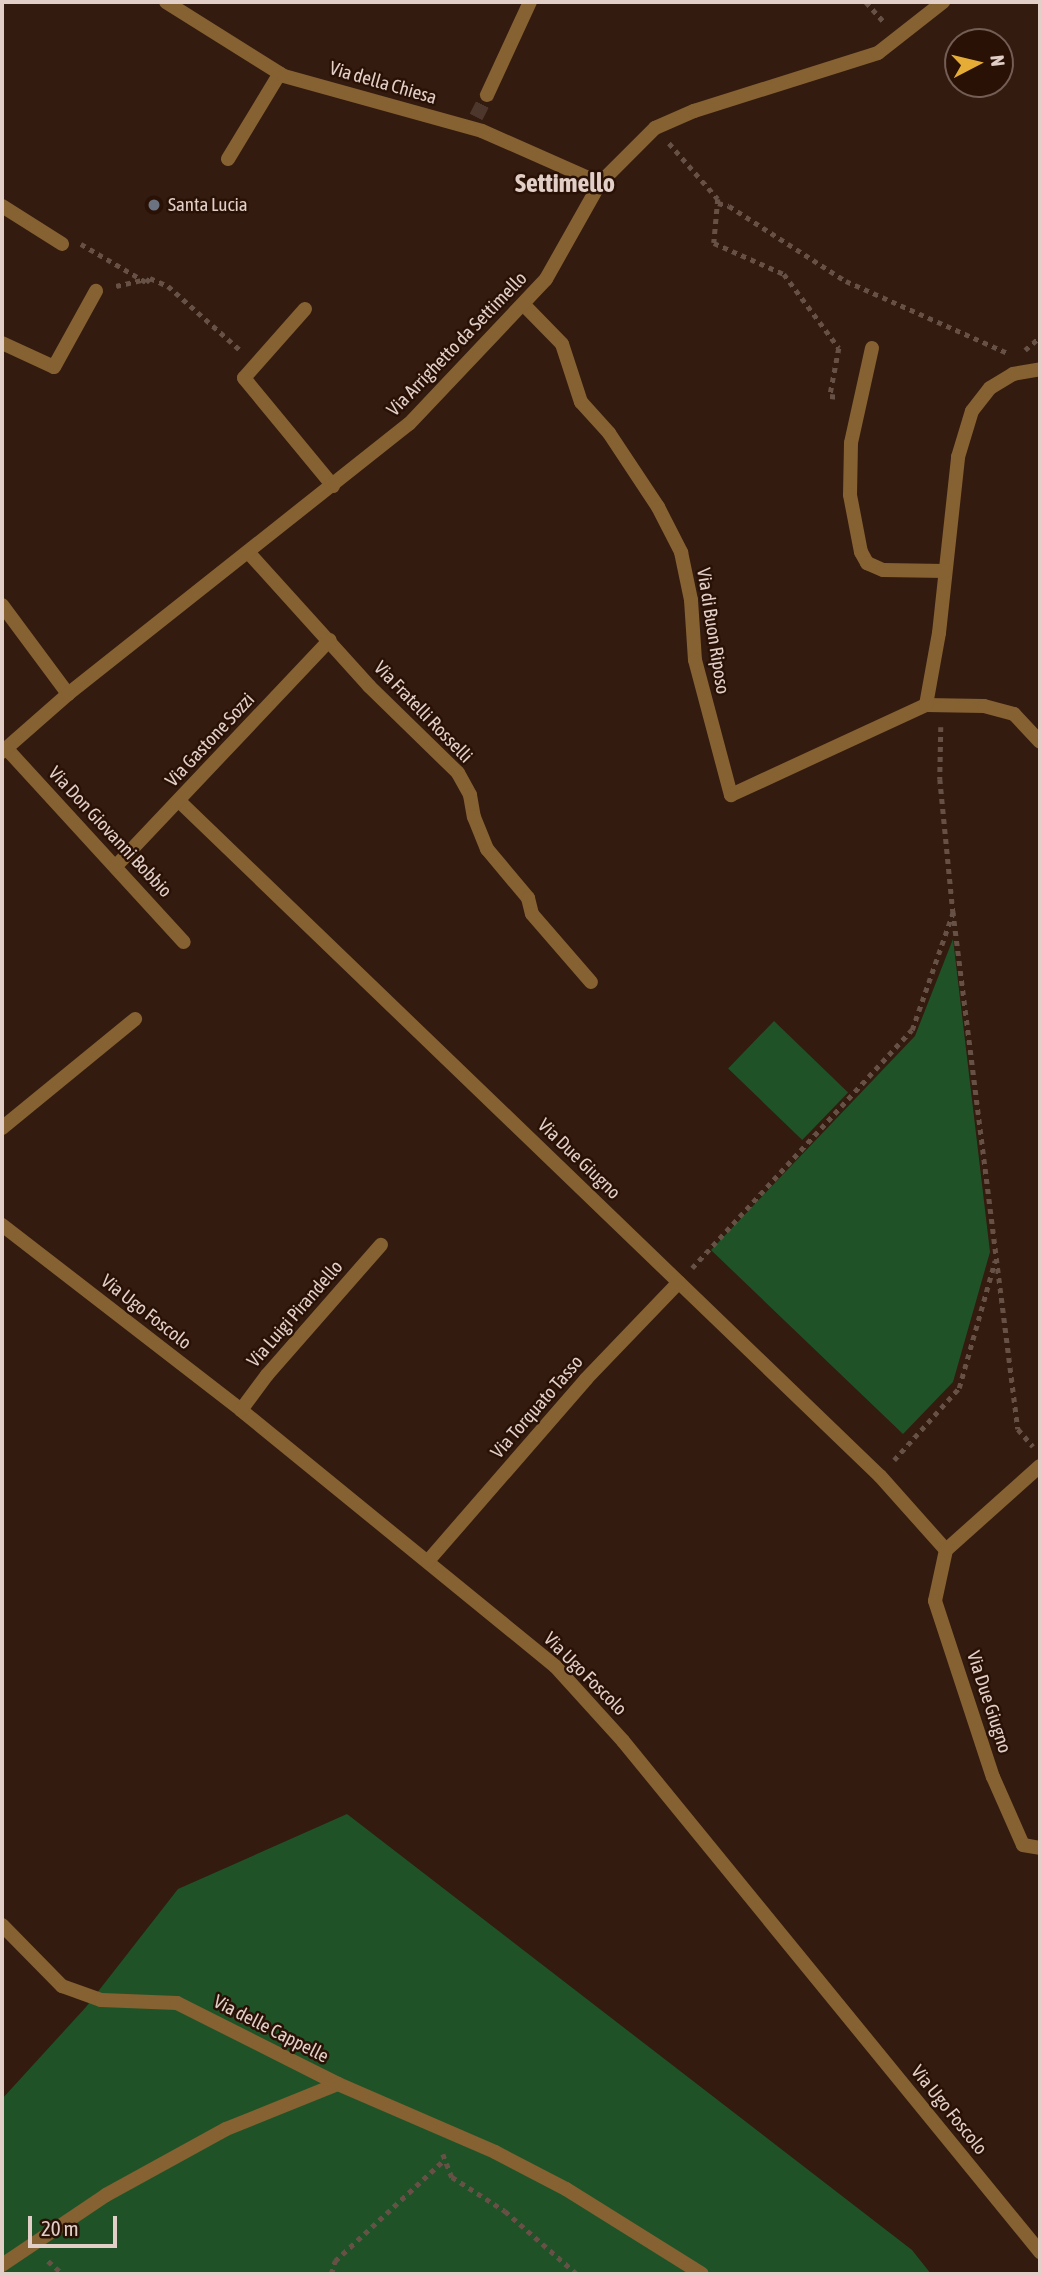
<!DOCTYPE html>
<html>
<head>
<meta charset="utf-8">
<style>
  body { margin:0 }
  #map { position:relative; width:1042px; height:2276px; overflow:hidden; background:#331b0f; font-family:"Asap Condensed",sans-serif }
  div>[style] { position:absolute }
  .green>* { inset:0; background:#1f5327; transform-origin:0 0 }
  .street-tunnel>* { height:14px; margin-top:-7px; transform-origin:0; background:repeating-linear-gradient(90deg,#4d362b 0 14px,transparent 0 21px) }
  .path>* { height:4.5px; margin-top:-2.25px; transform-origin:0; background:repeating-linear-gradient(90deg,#675147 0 5px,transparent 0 10px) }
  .lane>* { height:14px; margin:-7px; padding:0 7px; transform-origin:7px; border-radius:7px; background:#866132 }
  .street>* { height:14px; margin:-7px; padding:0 7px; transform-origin:7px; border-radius:7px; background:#866132 }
  .dots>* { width:19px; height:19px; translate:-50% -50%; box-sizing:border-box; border:4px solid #291106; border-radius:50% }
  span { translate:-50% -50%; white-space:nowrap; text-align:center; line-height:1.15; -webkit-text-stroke:5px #291106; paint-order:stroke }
  .street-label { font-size:19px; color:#e1cfc8 }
  .poi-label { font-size:19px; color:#e1cfc8 }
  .left { translate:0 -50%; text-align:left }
  .district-label { font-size:26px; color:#e1cfc8; font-weight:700 }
  .frame { position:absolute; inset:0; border:4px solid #e1cfc8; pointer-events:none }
  .north { position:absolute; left:944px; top:28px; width:70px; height:70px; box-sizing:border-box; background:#291106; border:2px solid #735d54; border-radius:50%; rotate:83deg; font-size:19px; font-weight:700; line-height:28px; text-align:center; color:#e1cfc8 }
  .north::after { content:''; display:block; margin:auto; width:24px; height:32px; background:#e5ad35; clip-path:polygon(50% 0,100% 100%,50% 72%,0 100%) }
  .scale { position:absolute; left:28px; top:2216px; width:89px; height:32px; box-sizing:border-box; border:4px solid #e1cfc8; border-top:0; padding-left:9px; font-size:21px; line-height:24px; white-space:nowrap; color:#e1cfc8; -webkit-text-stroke:5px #291106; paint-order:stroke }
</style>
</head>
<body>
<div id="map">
  <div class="green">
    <i style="clip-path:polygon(953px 939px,990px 1252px,953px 1382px,903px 1434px,711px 1250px,915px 1036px)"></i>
    <i style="left:774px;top:1021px;width:103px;height:66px;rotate:44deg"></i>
    <i style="clip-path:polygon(347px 1814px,912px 2250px,931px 2274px,2px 2274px,2px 2099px,86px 2007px,178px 1889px)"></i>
  </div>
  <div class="street-tunnel">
    <i style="left:476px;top:117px;width:25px;rotate:-63deg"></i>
  </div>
  <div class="path">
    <i style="left:866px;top:2px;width:27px;rotate:48deg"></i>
    <i style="left:669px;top:143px;width:74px;rotate:48.8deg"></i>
    <i style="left:718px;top:199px;width:44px;rotate:95.2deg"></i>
    <i style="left:714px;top:243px;width:77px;rotate:23.9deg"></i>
    <i style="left:784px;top:274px;width:92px;rotate:53.4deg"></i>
    <i style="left:839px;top:348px;width:49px;rotate:100.6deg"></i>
    <i style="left:830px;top:396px;width:9px;rotate:6deg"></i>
    <i style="left:718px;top:203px;width:11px;rotate:15deg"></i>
    <i style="left:729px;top:206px;width:139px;rotate:32.7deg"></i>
    <i style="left:846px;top:281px;width:177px;rotate:24deg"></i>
    <i style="left:81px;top:244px;width:75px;rotate:30.3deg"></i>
    <i style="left:146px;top:282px;width:6px;rotate:-45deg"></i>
    <i style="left:150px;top:278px;width:20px;rotate:24deg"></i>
    <i style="left:168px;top:286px;width:96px;rotate:41.6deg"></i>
    <i style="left:116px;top:286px;width:26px;rotate:-13deg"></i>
    <i style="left:1025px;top:350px;width:20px;rotate:-41deg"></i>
    <i style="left:941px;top:727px;width:52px;rotate:91.1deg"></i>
    <i style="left:940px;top:779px;width:133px;rotate:84.4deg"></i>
    <i style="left:953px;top:911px;width:522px;rotate:82.85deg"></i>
    <i style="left:1018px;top:1429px;width:23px;rotate:49deg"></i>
    <i style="left:692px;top:1268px;width:324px;rotate:-47.3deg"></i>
    <i style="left:912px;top:1030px;width:125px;rotate:-70.8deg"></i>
    <i style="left:894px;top:1460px;width:97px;rotate:-47.9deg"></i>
    <i style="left:959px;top:1388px;width:132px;rotate:-74.2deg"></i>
    <i style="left:443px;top:2154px;width:25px;rotate:69deg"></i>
    <i style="left:452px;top:2177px;width:63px;rotate:32.7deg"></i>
    <i style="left:505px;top:2211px;width:96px;rotate:41.2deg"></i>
    <i style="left:48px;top:2261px;width:20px;rotate:41deg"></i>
    <i style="left:331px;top:2274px;width:14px;rotate:-73deg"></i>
    <i style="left:335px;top:2261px;width:149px;rotate:-42.8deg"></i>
  </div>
  <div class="lane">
    <i style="left:228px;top:159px;width:100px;rotate:-58.8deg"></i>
    <i style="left:2px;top:206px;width:71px;rotate:32.3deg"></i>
    <i style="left:305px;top:309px;width:92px;rotate:131.5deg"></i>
    <i style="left:244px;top:378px;width:140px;rotate:50.5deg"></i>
    <i style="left:2px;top:343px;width:57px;rotate:24.8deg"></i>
    <i style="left:54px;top:367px;width:87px;rotate:-61.1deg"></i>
    <i style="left:926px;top:705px;width:58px;rotate:1deg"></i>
    <i style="left:984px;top:706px;width:31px;rotate:15deg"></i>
    <i style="left:1014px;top:714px;width:38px;rotate:47deg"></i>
  </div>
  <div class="street">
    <i style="left:166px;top:2px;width:139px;rotate:32.1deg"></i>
    <i style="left:284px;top:76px;width:205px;rotate:15.5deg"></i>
    <i style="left:482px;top:131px;width:129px;rotate:23.8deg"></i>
    <i style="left:487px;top:95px;width:102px;rotate:-65.2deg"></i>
    <i style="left:524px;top:305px;width:54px;rotate:45.7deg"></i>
    <i style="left:562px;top:344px;width:61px;rotate:71.9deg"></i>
    <i style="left:581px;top:402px;width:42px;rotate:47.9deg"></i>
    <i style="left:609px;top:433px;width:89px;rotate:56.5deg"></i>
    <i style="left:658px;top:507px;width:51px;rotate:62.9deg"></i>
    <i style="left:681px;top:552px;width:49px;rotate:78.2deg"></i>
    <i style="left:691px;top:600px;width:60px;rotate:86.2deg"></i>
    <i style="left:695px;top:660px;width:140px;rotate:75.1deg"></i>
    <i style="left:731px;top:795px;width:215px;rotate:-24.8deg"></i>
    <i style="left:926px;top:705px;width:73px;rotate:-79.8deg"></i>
    <i style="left:939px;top:633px;width:177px;rotate:-83.8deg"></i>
    <i style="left:958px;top:457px;width:48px;rotate:-73.1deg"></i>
    <i style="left:972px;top:411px;width:29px;rotate:-52deg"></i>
    <i style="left:990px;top:388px;width:27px;rotate:-31deg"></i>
    <i style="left:1013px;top:374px;width:27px;rotate:-10deg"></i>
    <i style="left:872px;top:348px;width:97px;rotate:102.5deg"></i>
    <i style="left:851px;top:443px;width:52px;rotate:91.1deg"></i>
    <i style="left:850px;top:495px;width:58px;rotate:79.1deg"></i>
    <i style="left:861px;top:552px;width:13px;rotate:61deg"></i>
    <i style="left:867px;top:563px;width:17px;rotate:24deg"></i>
    <i style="left:883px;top:570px;width:62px;rotate:0.9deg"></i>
    <i style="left:248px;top:552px;width:181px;rotate:47.9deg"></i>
    <i style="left:369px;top:686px;width:124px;rotate:44.3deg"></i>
    <i style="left:458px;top:773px;width:25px;rotate:61deg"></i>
    <i style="left:470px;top:795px;width:22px;rotate:80deg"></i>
    <i style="left:474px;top:817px;width:35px;rotate:68deg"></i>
    <i style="left:487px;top:849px;width:64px;rotate:50.1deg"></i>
    <i style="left:528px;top:898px;width:16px;rotate:76deg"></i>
    <i style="left:532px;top:914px;width:90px;rotate:49.1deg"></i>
    <i style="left:2px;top:605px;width:111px;rotate:53.4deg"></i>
    <i style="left:6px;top:748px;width:263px;rotate:47.5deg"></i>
    <i style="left:2px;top:752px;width:88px;rotate:-41.3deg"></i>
    <i style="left:68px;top:694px;width:435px;rotate:-38.4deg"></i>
    <i style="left:409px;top:424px;width:199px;rotate:-46.6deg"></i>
    <i style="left:546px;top:279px;width:110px;rotate:-60.6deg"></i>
    <i style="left:600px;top:183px;width:78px;rotate:-45deg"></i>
    <i style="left:655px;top:128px;width:43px;rotate:-23.6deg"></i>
    <i style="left:694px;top:111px;width:193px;rotate:-17.5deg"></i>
    <i style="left:878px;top:53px;width:83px;rotate:-38.1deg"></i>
    <i style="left:179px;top:801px;width:973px;rotate:43.92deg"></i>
    <i style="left:880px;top:1476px;width:99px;rotate:48.3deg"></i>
    <i style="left:946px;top:1550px;width:52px;rotate:102.2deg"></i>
    <i style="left:935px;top:1601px;width:185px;rotate:71.8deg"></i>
    <i style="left:993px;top:1777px;width:74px;rotate:66.2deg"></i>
    <i style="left:1023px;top:1845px;width:17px;rotate:10deg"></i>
    <i style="left:116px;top:866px;width:311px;rotate:-46.6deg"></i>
    <i style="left:2px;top:1128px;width:172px;rotate:-39.3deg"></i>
    <i style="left:2px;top:1225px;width:302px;rotate:37.7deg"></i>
    <i style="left:241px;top:1410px;width:405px;rotate:39.2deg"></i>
    <i style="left:555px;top:1666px;width:101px;rotate:47.8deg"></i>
    <i style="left:623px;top:1741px;width:660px;rotate:50.78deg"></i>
    <i style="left:241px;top:1410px;width:44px;rotate:-53.4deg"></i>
    <i style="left:267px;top:1375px;width:173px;rotate:-48.8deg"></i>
    <i style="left:946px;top:1550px;width:126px;rotate:-41.8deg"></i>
    <i style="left:428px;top:1561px;width:241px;rotate:-49deg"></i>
    <i style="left:586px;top:1379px;width:134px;rotate:-46.2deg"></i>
    <i style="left:2px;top:1925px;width:86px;rotate:45.5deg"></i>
    <i style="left:62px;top:1986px;width:41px;rotate:19.7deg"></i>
    <i style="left:101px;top:2000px;width:76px;rotate:2.3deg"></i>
    <i style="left:177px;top:2003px;width:180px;rotate:26.7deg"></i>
    <i style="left:338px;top:2084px;width:171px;rotate:23.4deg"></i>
    <i style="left:495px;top:2152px;width:80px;rotate:27.5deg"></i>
    <i style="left:566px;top:2189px;width:160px;rotate:32deg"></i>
    <i style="left:2px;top:2265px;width:125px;rotate:-33.9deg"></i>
    <i style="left:106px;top:2195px;width:137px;rotate:-28.8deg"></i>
    <i style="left:226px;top:2129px;width:121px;rotate:-21.9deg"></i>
  </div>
  <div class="dots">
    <i style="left:154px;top:205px;background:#6b7280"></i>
  </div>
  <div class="street-label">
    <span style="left:383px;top:83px;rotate:16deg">Via della Chiesa</span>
    <span style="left:457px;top:344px;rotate:-46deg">Via Arrighetto da Settimello</span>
    <span style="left:713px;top:631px;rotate:81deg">Via di Buon Riposo</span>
    <span style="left:423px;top:712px;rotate:46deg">Via Fratelli Rosselli</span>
    <span style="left:210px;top:740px;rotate:-47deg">Via Gastone Sozzi</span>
    <span style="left:110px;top:832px;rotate:47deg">Via Don Giovanni Bobbio</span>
    <span style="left:579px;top:1159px;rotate:44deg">Via Due Giugno</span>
    <span style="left:146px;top:1312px;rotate:38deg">Via Ugo Foscolo</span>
    <span style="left:295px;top:1314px;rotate:-49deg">Via Luigi Pirandello</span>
    <span style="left:537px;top:1407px;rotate:-49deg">Via Torquato Tasso</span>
    <span style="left:585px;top:1674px;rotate:45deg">Via Ugo Foscolo</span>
    <span style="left:989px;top:1702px;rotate:72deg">Via Due Giugno</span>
    <span style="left:271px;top:2029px;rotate:27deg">Via delle Cappelle</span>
    <span style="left:949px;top:2110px;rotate:51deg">Via Ugo Foscolo</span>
  </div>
  <div class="poi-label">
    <span class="left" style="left:168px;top:205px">Santa Lucia</span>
  </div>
  <div class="district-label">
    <span style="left:565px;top:184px">Settimello</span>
  </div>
  <div class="frame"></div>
  <div class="north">N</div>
  <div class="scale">20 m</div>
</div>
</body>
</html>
